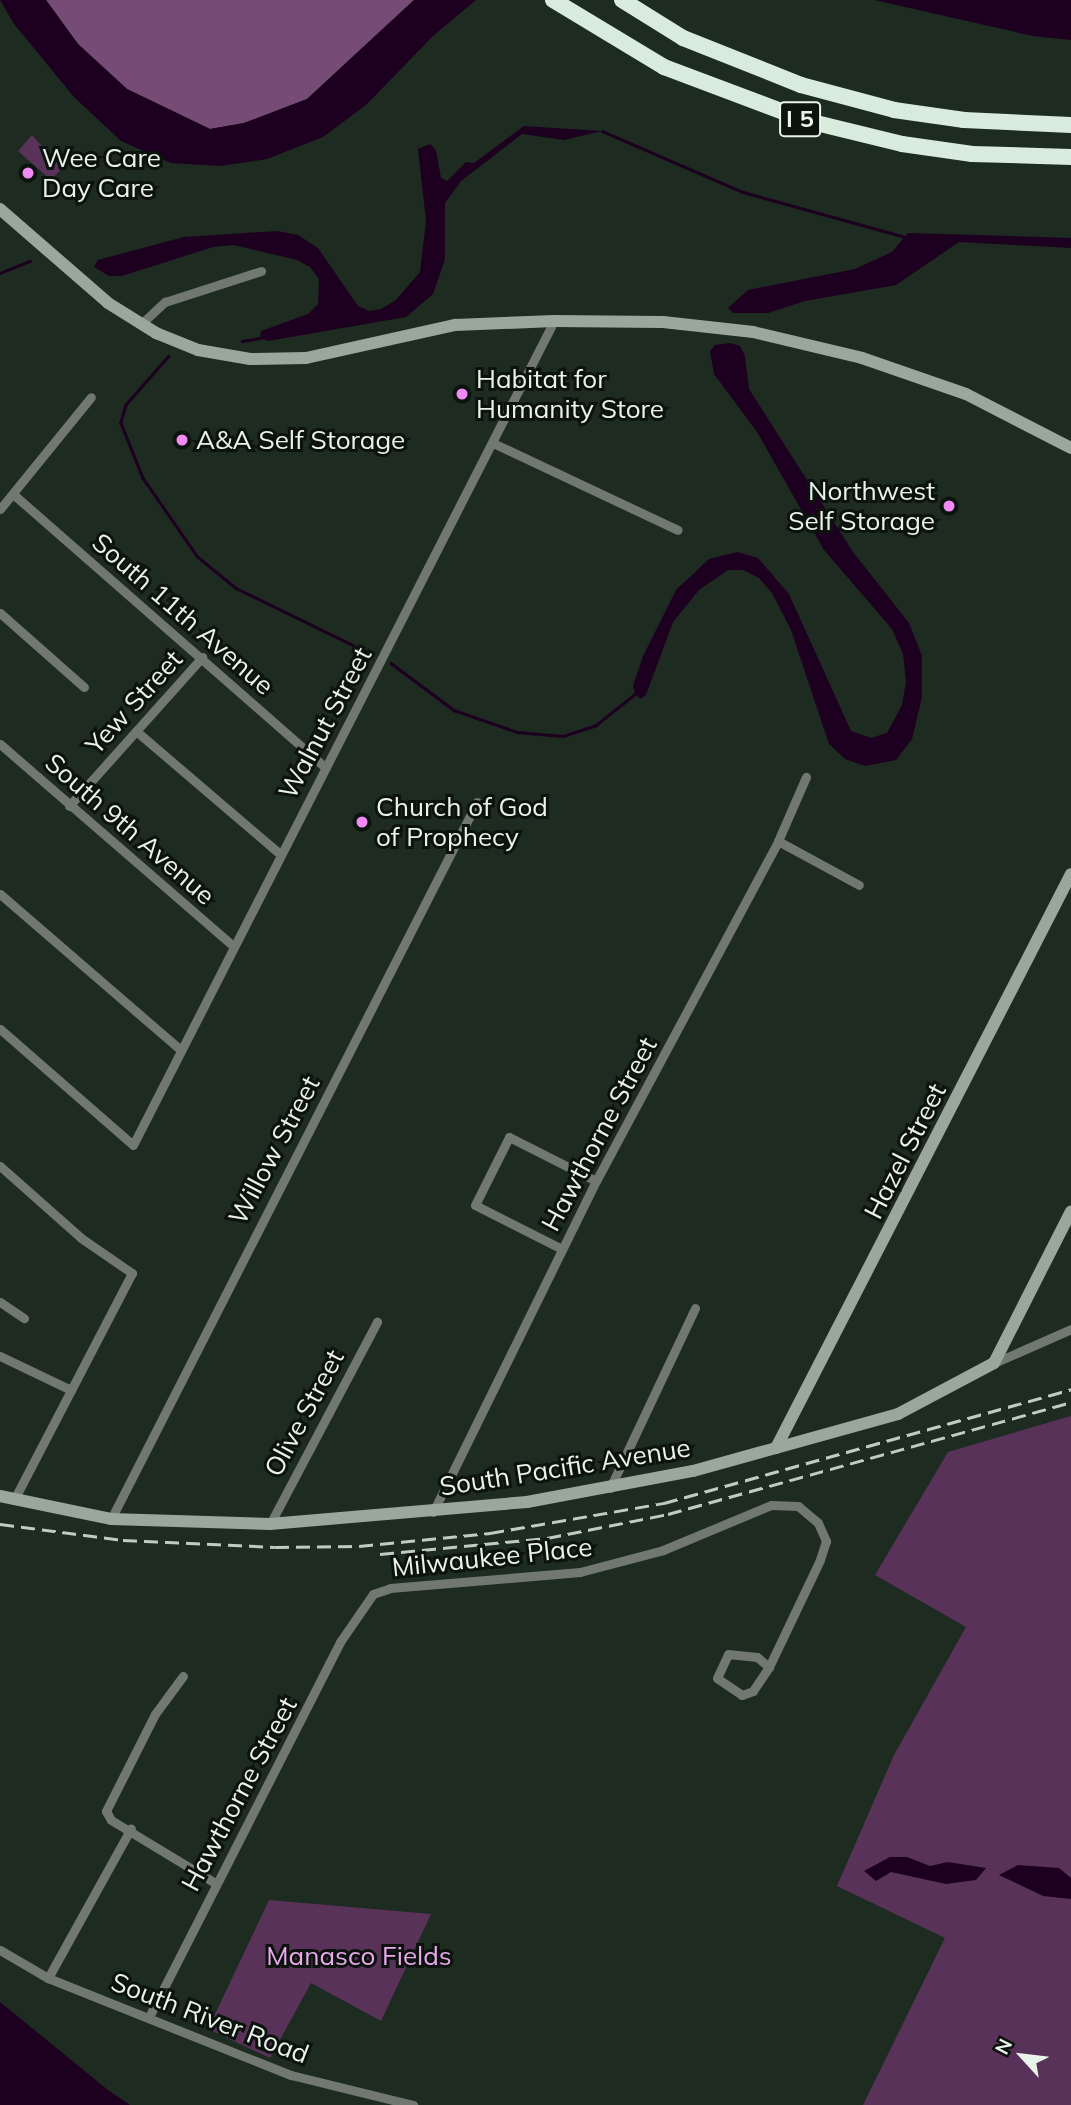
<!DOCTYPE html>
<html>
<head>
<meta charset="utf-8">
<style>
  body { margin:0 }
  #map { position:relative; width:1071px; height:2105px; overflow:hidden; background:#1d2b20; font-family:Mulish,sans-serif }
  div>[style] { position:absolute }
  .green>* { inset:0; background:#59325a }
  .forest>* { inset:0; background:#764c77 }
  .water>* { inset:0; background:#1d001f }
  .stream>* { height:2.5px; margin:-1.25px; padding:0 1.25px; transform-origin:1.25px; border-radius:1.25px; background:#1d001f }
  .street>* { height:9px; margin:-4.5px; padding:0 4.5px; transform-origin:4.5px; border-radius:4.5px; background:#717872 }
  .secondary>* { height:12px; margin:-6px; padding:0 6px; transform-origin:6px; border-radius:6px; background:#9ba69d }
  .highway>* { height:16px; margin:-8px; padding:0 8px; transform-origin:8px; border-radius:8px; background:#d8ebdc }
  .rail>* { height:2.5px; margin-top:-1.25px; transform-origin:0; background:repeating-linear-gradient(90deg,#c1cbc2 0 14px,transparent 0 21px) }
  .dots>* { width:19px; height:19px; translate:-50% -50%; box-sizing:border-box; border:4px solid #0c120d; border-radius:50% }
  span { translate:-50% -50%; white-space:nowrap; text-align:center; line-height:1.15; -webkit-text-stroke:6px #0c120d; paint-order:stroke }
  .shield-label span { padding:2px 5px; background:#0c120d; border:2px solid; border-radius:5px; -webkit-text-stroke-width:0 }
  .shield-label { font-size:24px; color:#eaf3eb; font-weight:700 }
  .poi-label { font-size:26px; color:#eaf3eb }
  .left { translate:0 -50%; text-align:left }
  .right { translate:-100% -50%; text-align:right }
  .street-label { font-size:26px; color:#eaf3eb }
  .park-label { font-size:26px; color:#eaa9eb }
  .north { position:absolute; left:987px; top:2021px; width:70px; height:70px; -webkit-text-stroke:5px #0c120d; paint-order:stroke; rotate:297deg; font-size:19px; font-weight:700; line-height:28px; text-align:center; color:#eaf3eb }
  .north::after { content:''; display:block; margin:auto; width:24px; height:32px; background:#eaf3eb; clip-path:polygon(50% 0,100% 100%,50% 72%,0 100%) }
</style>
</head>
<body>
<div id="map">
  <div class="green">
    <i style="clip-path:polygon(32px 135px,62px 168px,51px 180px,18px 151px)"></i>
    <i style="clip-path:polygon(1071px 1416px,1071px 2105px,863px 2105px,945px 1938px,837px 1886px,894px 1755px,966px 1627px,875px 1575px,948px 1452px)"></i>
    <i style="clip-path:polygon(269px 1900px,431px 1914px,381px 2021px,311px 1983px,270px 2058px,208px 2029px)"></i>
  </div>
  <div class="forest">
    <i style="clip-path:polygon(46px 0,414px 0,307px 99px,244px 123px,210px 129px,127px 89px,78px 44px)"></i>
  </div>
  <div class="water">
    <i style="clip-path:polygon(0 0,46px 0,78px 44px,127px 89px,210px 129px,244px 123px,307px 99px,414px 0,476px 0,433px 36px,366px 105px,323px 137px,267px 159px,220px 166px,171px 163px,121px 141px,74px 97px,14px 24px)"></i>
    <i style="clip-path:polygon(874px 0,1071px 0,1071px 40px,1033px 36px)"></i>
    <i style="clip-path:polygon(524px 126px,602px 131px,564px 140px,522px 134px,461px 181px,445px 203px,445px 259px,433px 294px,406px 317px,268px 341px,260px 338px,261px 331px,308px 314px,318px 304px,319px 279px,310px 267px,297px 260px,234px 245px,213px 247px,122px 276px,109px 276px,94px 267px,98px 260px,184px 237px,277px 231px,298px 235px,318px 248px,358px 306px,369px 311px,381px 309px,396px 300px,420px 272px,426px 221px,418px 149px,430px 144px,436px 150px,441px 178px,447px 181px,466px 162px,474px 163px)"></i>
    <i style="clip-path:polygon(908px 233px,1071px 238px,1071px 248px,959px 242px,896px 285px,805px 301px,768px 313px,733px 313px,728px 308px,748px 290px,855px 269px,892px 252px)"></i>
    <i style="clip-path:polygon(730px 343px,740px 346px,745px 356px,749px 389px,853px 552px,909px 623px,922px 656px,922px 697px,912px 739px,896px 760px,865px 766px,845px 759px,829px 744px,791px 630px,772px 593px,759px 578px,743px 570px,728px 570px,699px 590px,673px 622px,646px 695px,641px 699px,635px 694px,633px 686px,643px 656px,676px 590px,709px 559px,738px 552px,758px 558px,789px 594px,851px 731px,871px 738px,887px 733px,902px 705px,906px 681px,903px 654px,892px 629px,824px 550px,757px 432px,714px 374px,710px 351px,715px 345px)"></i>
    <i style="clip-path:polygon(890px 1857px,907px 1857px,930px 1866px,948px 1862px,986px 1868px,976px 1880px,946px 1884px,891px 1872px,876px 1881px,864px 1871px)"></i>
    <i style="clip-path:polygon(1018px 1865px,1059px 1868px,1071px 1878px,1071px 1899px,1043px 1896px,999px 1875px)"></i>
    <i style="clip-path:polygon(0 2002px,108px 2090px,130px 2105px,0 2105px)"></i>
  </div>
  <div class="stream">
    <i style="left:602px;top:131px;width:154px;rotate:23.4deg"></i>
    <i style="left:743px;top:192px;width:168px;rotate:15.5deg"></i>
    <i style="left:0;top:273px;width:32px;rotate:-22deg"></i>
    <i style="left:242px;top:341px;width:18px;rotate:-9deg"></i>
    <i style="left:169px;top:356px;width:65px;rotate:131.3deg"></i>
    <i style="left:126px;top:405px;width:19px;rotate:106deg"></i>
    <i style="left:121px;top:423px;width:59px;rotate:68.2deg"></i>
    <i style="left:143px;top:478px;width:96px;rotate:55.2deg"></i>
    <i style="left:198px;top:557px;width:49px;rotate:39.2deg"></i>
    <i style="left:236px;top:588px;width:148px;rotate:26deg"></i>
    <i style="left:391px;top:663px;width:79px;rotate:36.7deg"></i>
    <i style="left:454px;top:710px;width:67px;rotate:19.2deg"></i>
    <i style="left:517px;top:732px;width:46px;rotate:5deg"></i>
    <i style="left:563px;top:736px;width:35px;rotate:-18deg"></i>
    <i style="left:596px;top:725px;width:50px;rotate:-38.5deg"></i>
  </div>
  <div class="street">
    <i style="left:141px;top:324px;width:33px;rotate:-43deg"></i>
    <i style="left:165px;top:302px;width:101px;rotate:-17.9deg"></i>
    <i style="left:493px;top:443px;width:204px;rotate:25.2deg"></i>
    <i style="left:13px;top:494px;width:413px;rotate:41.2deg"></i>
    <i style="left:0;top:509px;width:144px;rotate:-50.9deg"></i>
    <i style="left:0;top:613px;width:112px;rotate:41.4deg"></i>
    <i style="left:136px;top:731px;width:189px;rotate:40.5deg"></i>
    <i style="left:0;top:744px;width:308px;rotate:40.9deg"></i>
    <i style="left:69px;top:806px;width:200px;rotate:-48.2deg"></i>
    <i style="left:778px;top:841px;width:92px;rotate:28.5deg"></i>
    <i style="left:0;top:894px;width:239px;rotate:40.8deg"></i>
    <i style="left:0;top:1029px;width:176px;rotate:41.1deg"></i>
    <i style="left:133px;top:1145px;width:925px;rotate:-62.94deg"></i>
    <i style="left:0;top:1166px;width:108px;rotate:41.6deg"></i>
    <i style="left:81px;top:1238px;width:62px;rotate:34.5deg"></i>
    <i style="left:132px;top:1273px;width:256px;rotate:117.5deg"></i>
    <i style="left:562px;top:1249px;width:97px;rotate:-153.2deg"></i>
    <i style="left:475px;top:1205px;width:76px;rotate:-63.4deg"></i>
    <i style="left:509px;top:1137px;width:97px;rotate:26.8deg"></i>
    <i style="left:0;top:1302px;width:29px;rotate:34deg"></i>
    <i style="left:0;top:1356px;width:79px;rotate:25.6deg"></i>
    <i style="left:994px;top:1363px;width:84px;rotate:-23.8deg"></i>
    <i style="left:610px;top:1488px;width:199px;rotate:-64.7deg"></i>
    <i style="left:433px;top:1512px;width:369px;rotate:-63.8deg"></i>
    <i style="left:596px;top:1181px;width:386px;rotate:-61.8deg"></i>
    <i style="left:778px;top:841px;width:70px;rotate:-66.4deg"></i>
    <i style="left:111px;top:1519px;width:805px;rotate:-62.96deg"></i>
    <i style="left:270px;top:1524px;width:229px;rotate:-62.1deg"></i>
    <i style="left:183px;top:1676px;width:47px;rotate:126.4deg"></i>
    <i style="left:155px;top:1714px;width:109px;rotate:116.8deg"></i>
    <i style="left:106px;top:1811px;width:10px;rotate:61deg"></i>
    <i style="left:111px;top:1820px;width:122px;rotate:31.2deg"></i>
    <i style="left:0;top:1950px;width:56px;rotate:30.3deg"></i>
    <i style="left:48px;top:1978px;width:262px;rotate:21.8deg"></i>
    <i style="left:291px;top:2075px;width:126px;rotate:13.8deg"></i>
    <i style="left:48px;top:1978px;width:171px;rotate:-61deg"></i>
    <i style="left:149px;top:2017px;width:421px;rotate:-63deg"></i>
    <i style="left:340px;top:1642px;width:58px;rotate:-55.5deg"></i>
    <i style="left:373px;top:1594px;width:18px;rotate:-19deg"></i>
    <i style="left:390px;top:1588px;width:191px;rotate:-4.8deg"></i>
    <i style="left:580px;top:1572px;width:86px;rotate:-14.8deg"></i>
    <i style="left:663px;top:1550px;width:117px;rotate:-22.6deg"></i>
    <i style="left:771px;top:1505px;width:27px;rotate:2deg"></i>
    <i style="left:798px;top:1506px;width:26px;rotate:40deg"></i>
    <i style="left:818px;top:1523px;width:20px;rotate:66deg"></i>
    <i style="left:826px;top:1541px;width:20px;rotate:108deg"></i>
    <i style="left:820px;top:1560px;width:119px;rotate:115.5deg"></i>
    <i style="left:769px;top:1667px;width:29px;rotate:124deg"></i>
    <i style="left:753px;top:1691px;width:12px;rotate:160deg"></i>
    <i style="left:742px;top:1695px;width:30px;rotate:-146deg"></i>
    <i style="left:717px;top:1678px;width:26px;rotate:-65deg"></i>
    <i style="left:728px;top:1654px;width:29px;rotate:6deg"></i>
    <i style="left:757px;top:1657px;width:16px;rotate:40deg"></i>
  </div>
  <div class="secondary">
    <i style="left:0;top:209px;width:143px;rotate:41deg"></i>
    <i style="left:108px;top:303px;width:57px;rotate:32deg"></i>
    <i style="left:156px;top:333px;width:45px;rotate:22deg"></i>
    <i style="left:198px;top:350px;width:53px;rotate:9.8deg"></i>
    <i style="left:250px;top:359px;width:56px;rotate:-1deg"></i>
    <i style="left:306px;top:358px;width:153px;rotate:-12.5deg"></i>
    <i style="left:455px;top:325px;width:99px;rotate:-2.3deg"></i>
    <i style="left:554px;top:321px;width:109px;rotate:0.5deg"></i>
    <i style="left:663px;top:322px;width:91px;rotate:6.3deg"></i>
    <i style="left:753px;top:332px;width:112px;rotate:13.4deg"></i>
    <i style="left:862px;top:358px;width:110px;rotate:19.1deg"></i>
    <i style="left:966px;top:394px;width:118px;rotate:27.2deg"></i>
    <i style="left:776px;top:1448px;width:645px;rotate:-62.8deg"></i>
    <i style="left:0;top:1496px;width:113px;rotate:11.7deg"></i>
    <i style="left:111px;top:1519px;width:159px;rotate:1.8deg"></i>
    <i style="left:270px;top:1524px;width:258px;rotate:-4.9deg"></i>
    <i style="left:527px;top:1502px;width:169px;rotate:-10.6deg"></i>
    <i style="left:693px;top:1471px;width:213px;rotate:-15.5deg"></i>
    <i style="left:898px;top:1414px;width:109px;rotate:-28deg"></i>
    <i style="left:994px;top:1363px;width:170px;rotate:-63.1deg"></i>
  </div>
  <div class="highway">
    <i style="left:553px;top:0;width:130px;rotate:31.1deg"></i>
    <i style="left:664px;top:67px;width:154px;rotate:20.6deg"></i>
    <i style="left:808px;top:121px;width:97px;rotate:13.7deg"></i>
    <i style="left:902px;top:144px;width:71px;rotate:8.1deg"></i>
    <i style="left:972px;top:154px;width:99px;rotate:1.7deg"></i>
    <i style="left:622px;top:0;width:72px;rotate:31.9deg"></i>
    <i style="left:683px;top:38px;width:127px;rotate:21.7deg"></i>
    <i style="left:801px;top:85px;width:96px;rotate:15deg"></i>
    <i style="left:894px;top:110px;width:71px;rotate:8.1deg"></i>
    <i style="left:964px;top:120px;width:107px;rotate:2.7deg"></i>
  </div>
  <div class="rail">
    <i style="left:0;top:1524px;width:124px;rotate:7.4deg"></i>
    <i style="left:123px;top:1540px;width:152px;rotate:2.6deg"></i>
    <i style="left:275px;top:1547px;width:84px;rotate:-0.7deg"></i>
    <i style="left:359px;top:1546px;width:132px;rotate:-5.7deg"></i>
    <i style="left:490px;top:1533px;width:177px;rotate:-9.8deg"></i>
    <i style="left:664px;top:1503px;width:423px;rotate:-15.6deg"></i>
    <i style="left:380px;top:1554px;width:168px;rotate:-5.5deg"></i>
    <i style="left:547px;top:1538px;width:123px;rotate:-11.2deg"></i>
    <i style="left:668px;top:1514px;width:418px;rotate:-15.5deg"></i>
  </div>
  <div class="dots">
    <i style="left:28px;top:173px;background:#f18af4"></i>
    <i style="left:462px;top:394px;background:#f18af4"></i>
    <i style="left:182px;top:440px;background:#f18af4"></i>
    <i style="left:949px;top:506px;background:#f18af4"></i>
    <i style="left:362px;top:822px;background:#f18af4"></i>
  </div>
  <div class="shield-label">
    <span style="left:800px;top:119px">I 5</span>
  </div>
  <div class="poi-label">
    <span class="left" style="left:42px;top:173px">Wee Care<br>Day Care</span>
    <span class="left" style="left:476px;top:394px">Habitat for<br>Humanity Store</span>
    <span class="left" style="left:196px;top:440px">A&amp;A Self Storage</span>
    <span class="right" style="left:935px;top:506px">Northwest<br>Self Storage</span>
    <span class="left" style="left:376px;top:822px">Church of God<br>of Prophecy</span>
  </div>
  <div class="street-label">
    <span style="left:183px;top:614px;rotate:41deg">South 11th Avenue</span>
    <span style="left:134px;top:702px;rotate:-48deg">Yew Street</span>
    <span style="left:325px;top:723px;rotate:-62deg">Walnut Street</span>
    <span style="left:130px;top:829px;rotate:41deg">South 9th Avenue</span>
    <span style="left:599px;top:1134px;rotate:-62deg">Hawthorne Street</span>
    <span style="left:274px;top:1150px;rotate:-62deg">Willow Street</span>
    <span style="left:905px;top:1151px;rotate:-63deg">Hazel Street</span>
    <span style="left:304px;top:1413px;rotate:-62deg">Olive Street</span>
    <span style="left:565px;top:1467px;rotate:-9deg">South Pacific Avenue</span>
    <span style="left:492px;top:1557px;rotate:-6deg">Milwaukee Place</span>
    <span style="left:239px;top:1794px;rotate:-62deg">Hawthorne Street</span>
    <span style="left:210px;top:2018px;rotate:21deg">South River Road</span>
  </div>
  <div class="park-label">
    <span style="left:359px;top:1956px">Manasco Fields</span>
  </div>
  <div class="north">N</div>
</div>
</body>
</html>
